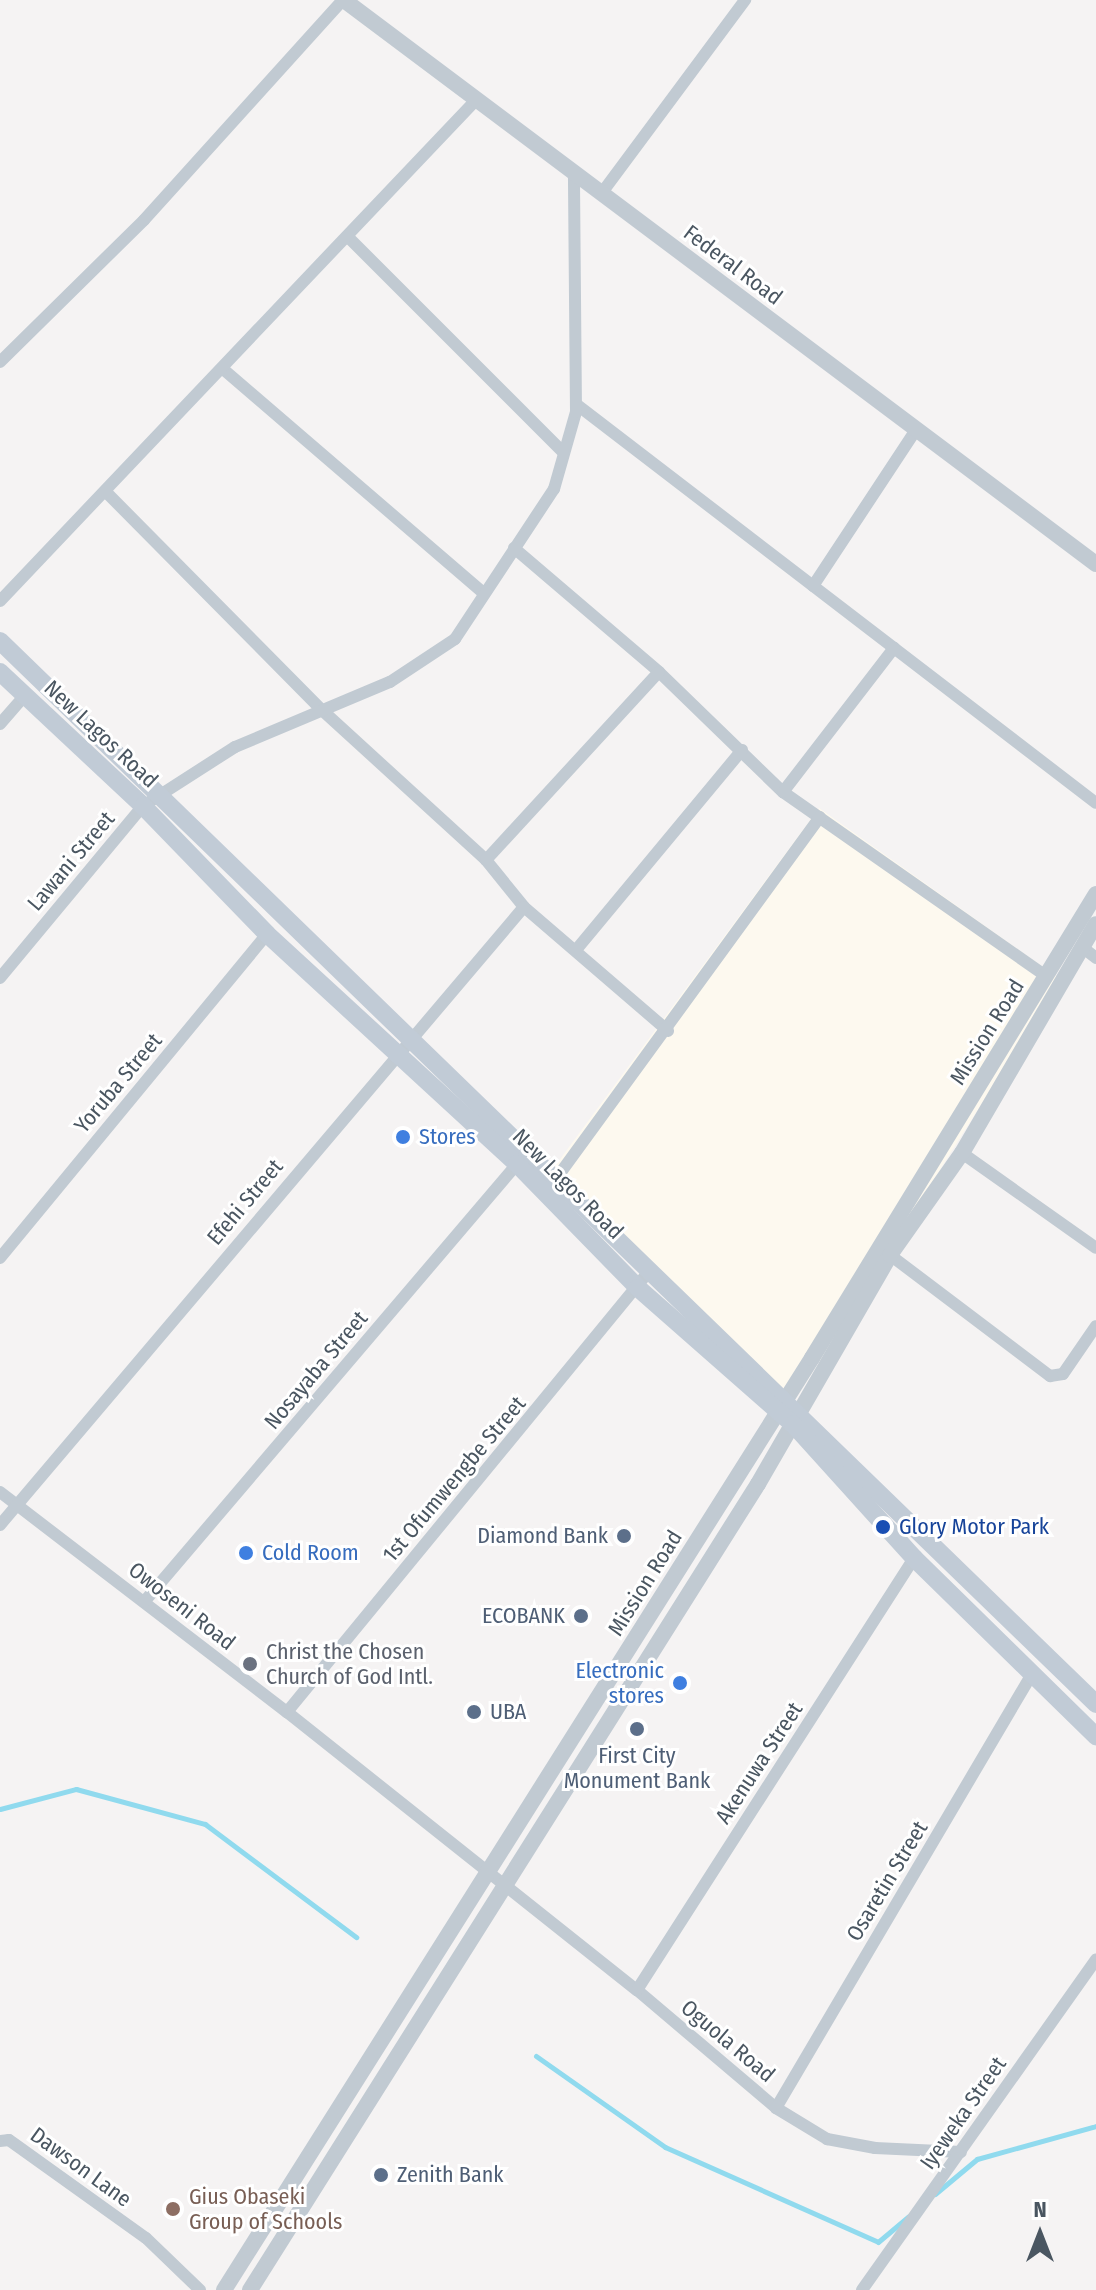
<!DOCTYPE html>
<html>
<head>
<meta charset="utf-8">
<style>
  body { margin:0 }
  #map { position:relative; width:1096px; height:2290px; overflow:hidden; background:#f5f3f3; font-family:"Fira Sans Condensed",sans-serif }
  div>[style] { position:absolute }
  .commercial>* { inset:0; background:#fdf9ef }
  .stream>* { height:5px; margin:-2.5px; padding:0 2.5px; transform-origin:2.5px; border-radius:2.5px; background:#90daee }
  .minor>* { height:12px; margin:-6px; padding:0 6px; transform-origin:6px; border-radius:6px; background:#c1cad2 }
  .tertiary>* { height:16px; margin:-8px; padding:0 8px; transform-origin:8px; border-radius:8px; background:#c1cad2 }
  .secondary>* { height:18px; margin:-9px; padding:0 9px; transform-origin:9px; border-radius:9px; background:#c1cbd6 }
  .dots>* { width:22px; height:22px; translate:-50% -50%; box-sizing:border-box; border:4px solid #fff; border-radius:50% }
  span { translate:-50% -50%; white-space:nowrap; text-align:center; line-height:1.15; -webkit-text-stroke:6px #fff; paint-order:stroke }
  .street-label { font-size:22px; color:#4a5661 }
  .shop-label { font-size:22px; color:#366cbe }
  .left { translate:0 -50%; text-align:left }
  .right { translate:-100% -50%; text-align:right }
  .transit-label { font-size:22px; color:#164399 }
  .service-label { font-size:22px; color:#4e5e75 }
  .worship-label { font-size:22px; color:#5b616d }
  .education-label { font-size:22px; color:#785e54 }
  .north { position:absolute; left:1000px; top:2194px; width:80px; height:80px; -webkit-text-stroke:6px #fff; paint-order:stroke; rotate:0deg; font-size:22px; font-weight:700; line-height:32px; text-align:center; color:#4a5661 }
  .north::after { content:''; display:block; margin:auto; width:28px; height:36px; background:#4a5661; clip-path:polygon(50% 0,100% 100%,50% 72%,0 100%) }
</style>
</head>
<body>
<div id="map">
  <div class="commercial">
    <i style="clip-path:polygon(819px 808px,1060px 979px,788px 1411px,544px 1181px)"></i>
  </div>
  <div class="stream">
    <i style="left:0;top:1809px;width:79px;rotate:-14.7deg"></i>
    <i style="left:76px;top:1789px;width:134px;rotate:15.2deg"></i>
    <i style="left:205px;top:1824px;width:189px;rotate:36.8deg"></i>
    <i style="left:536px;top:2056px;width:158px;rotate:35.2deg"></i>
    <i style="left:665px;top:2147px;width:233px;rotate:24deg"></i>
    <i style="left:878px;top:2242px;width:40px;rotate:-40deg"></i>
    <i style="left:935px;top:2194px;width:55px;rotate:-39.8deg"></i>
    <i style="left:977px;top:2159px;width:123px;rotate:-15.5deg"></i>
  </div>
  <div class="minor">
    <i style="left:601px;top:194px;width:242px;rotate:-53.4deg"></i>
    <i style="left:348px;top:237px;width:305px;rotate:45deg"></i>
    <i style="left:0;top:362px;width:202px;rotate:-44.6deg"></i>
    <i style="left:144px;top:220px;width:297px;rotate:-47.9deg"></i>
    <i style="left:223px;top:369px;width:343px;rotate:40.7deg"></i>
    <i style="left:576px;top:404px;width:655px;rotate:37.5deg"></i>
    <i style="left:107px;top:493px;width:307px;rotate:45.3deg"></i>
    <i style="left:323px;top:711px;width:221px;rotate:42.4deg"></i>
    <i style="left:486px;top:860px;width:60px;rotate:51deg"></i>
    <i style="left:524px;top:907px;width:190px;rotate:40.7deg"></i>
    <i style="left:514px;top:548px;width:191px;rotate:40.5deg"></i>
    <i style="left:659px;top:672px;width:173px;rotate:44.1deg"></i>
    <i style="left:783px;top:792px;width:322px;rotate:35deg"></i>
    <i style="left:813px;top:586px;width:187px;rotate:-56.6deg"></i>
    <i style="left:0;top:601px;width:691px;rotate:-46.47deg"></i>
    <i style="left:0;top:724px;width:37px;rotate:-49deg"></i>
    <i style="left:783px;top:792px;width:182px;rotate:-52.4deg"></i>
    <i style="left:486px;top:860px;width:255px;rotate:-47.4deg"></i>
    <i style="left:1082px;top:947px;width:18px;rotate:38deg"></i>
    <i style="left:576px;top:950px;width:260px;rotate:-50.3deg"></i>
    <i style="left:0;top:978px;width:224px;rotate:-50.3deg"></i>
    <i style="left:143px;top:806px;width:109px;rotate:-32.7deg"></i>
    <i style="left:235px;top:747px;width:168px;rotate:-22.8deg"></i>
    <i style="left:390px;top:682px;width:78px;rotate:-33.5deg"></i>
    <i style="left:455px;top:639px;width:180px;rotate:-56.6deg"></i>
    <i style="left:554px;top:489px;width:80px;rotate:-74.1deg"></i>
    <i style="left:576px;top:412px;width:239px;rotate:-90.5deg"></i>
    <i style="left:962px;top:1153px;width:164px;rotate:35.3deg"></i>
    <i style="left:553px;top:1183px;width:453px;rotate:-53.9deg"></i>
    <i style="left:890px;top:1255px;width:201px;rotate:37.1deg"></i>
    <i style="left:1050px;top:1376px;width:13px;rotate:-9deg"></i>
    <i style="left:1063px;top:1374px;width:58px;rotate:-55.5deg"></i>
    <i style="left:0;top:1258px;width:420px;rotate:-50.5deg"></i>
    <i style="left:0;top:1492px;width:362px;rotate:37.5deg"></i>
    <i style="left:287px;top:1712px;width:447px;rotate:38.5deg"></i>
    <i style="left:637px;top:1990px;width:182px;rotate:40.3deg"></i>
    <i style="left:776px;top:2108px;width:60px;rotate:31.3deg"></i>
    <i style="left:827px;top:2139px;width:49px;rotate:10.6deg"></i>
    <i style="left:875px;top:2148px;width:86px;rotate:2.7deg"></i>
    <i style="left:0;top:1525px;width:810px;rotate:-49.71deg"></i>
    <i style="left:144px;top:1602px;width:575px;rotate:-49.58deg"></i>
    <i style="left:287px;top:1712px;width:572px;rotate:-50.6deg"></i>
    <i style="left:637px;top:1990px;width:513px;rotate:-57.33deg"></i>
    <i style="left:776px;top:2108px;width:504px;rotate:-59.47deg"></i>
    <i style="left:0;top:2141px;width:9px;rotate:-6deg"></i>
    <i style="left:9px;top:2140px;width:168px;rotate:35.6deg"></i>
    <i style="left:146px;top:2238px;width:75px;rotate:43.9deg"></i>
    <i style="left:862px;top:2290px;width:405px;rotate:-54.7deg"></i>
  </div>
  <div class="tertiary">
    <i style="left:344px;top:0;width:940px;rotate:36.87deg"></i>
    <i style="left:224px;top:2290px;width:1102px;rotate:-57.75deg"></i>
    <i style="left:812px;top:1358px;width:544px;rotate:-58.53deg"></i>
    <i style="left:250px;top:2290px;width:953px;rotate:-57.78deg"></i>
    <i style="left:758px;top:1484px;width:264px;rotate:-60deg"></i>
    <i style="left:890px;top:1255px;width:125px;rotate:-54.8deg"></i>
    <i style="left:962px;top:1153px;width:265px;rotate:-59.7deg"></i>
  </div>
  <div class="secondary">
    <i style="left:0;top:641px;width:1527px;rotate:44.12deg"></i>
    <i style="left:0;top:672px;width:196px;rotate:43.1deg"></i>
    <i style="left:143px;top:806px;width:178px;rotate:45.9deg"></i>
    <i style="left:267px;top:934px;width:340px;rotate:42.6deg"></i>
    <i style="left:517px;top:1164px;width:173px;rotate:45.7deg"></i>
    <i style="left:638px;top:1288px;width:206px;rotate:41.3deg"></i>
    <i style="left:793px;top:1424px;width:181px;rotate:47.9deg"></i>
    <i style="left:914px;top:1558px;width:255px;rotate:44.4deg"></i>
  </div>
  <div class="dots">
    <i style="left:403px;top:1137px;background:#3f7fe0"></i>
    <i style="left:883px;top:1527px;background:#1a4fb4"></i>
    <i style="left:624px;top:1536px;background:#5c6f8a"></i>
    <i style="left:246px;top:1553px;background:#3f7fe0"></i>
    <i style="left:581px;top:1616px;background:#5c6f8a"></i>
    <i style="left:250px;top:1664px;background:#6b7280"></i>
    <i style="left:680px;top:1683px;background:#3f7fe0"></i>
    <i style="left:474px;top:1712px;background:#5c6f8a"></i>
    <i style="left:637px;top:1729px;background:#5c6f8a"></i>
    <i style="left:381px;top:2175px;background:#5c6f8a"></i>
    <i style="left:173px;top:2209px;background:#8d6e63"></i>
  </div>
  <div class="street-label">
    <span style="left:733px;top:265px;rotate:37deg">Federal Road</span>
    <span style="left:101px;top:734px;rotate:43deg">New Lagos Road</span>
    <span style="left:71px;top:861px;rotate:-50deg">Lawani Street</span>
    <span style="left:987px;top:1032px;rotate:-58deg">Mission Road</span>
    <span style="left:118px;top:1083px;rotate:-50deg">Yoruba Street</span>
    <span style="left:568px;top:1184px;rotate:45deg">New Lagos Road</span>
    <span style="left:245px;top:1202px;rotate:-50deg">Efehi Street</span>
    <span style="left:316px;top:1370px;rotate:-50deg">Nosayaba Street</span>
    <span style="left:454px;top:1479px;rotate:-50deg">1st Ofumwengbe Street</span>
    <span style="left:645px;top:1583px;rotate:-58deg">Mission Road</span>
    <span style="left:182px;top:1606px;rotate:38deg">Owoseni Road</span>
    <span style="left:759px;top:1763px;rotate:-57deg">Akenuwa Street</span>
    <span style="left:887px;top:1881px;rotate:-59deg">Osaretin Street</span>
    <span style="left:728px;top:2041px;rotate:40deg">Oguola Road</span>
    <span style="left:963px;top:2113px;rotate:-55deg">Iyeweka Street</span>
    <span style="left:81px;top:2167px;rotate:36deg">Dawson Lane</span>
  </div>
  <div class="shop-label">
    <span class="left" style="left:419px;top:1137px">Stores</span>
    <span class="left" style="left:262px;top:1553px">Cold Room</span>
    <span class="right" style="left:664px;top:1683px">Electronic<br>stores</span>
  </div>
  <div class="transit-label">
    <span class="left" style="left:899px;top:1527px">Glory Motor Park</span>
  </div>
  <div class="service-label">
    <span class="right" style="left:608px;top:1536px">Diamond Bank</span>
    <span class="right" style="left:565px;top:1616px">ECOBANK</span>
    <span class="left" style="left:490px;top:1712px">UBA</span>
    <span style="left:637px;top:1768px">First City<br>Monument Bank</span>
    <span class="left" style="left:397px;top:2175px">Zenith Bank</span>
  </div>
  <div class="worship-label">
    <span class="left" style="left:266px;top:1664px">Christ the Chosen<br>Church of God Intl.</span>
  </div>
  <div class="education-label">
    <span class="left" style="left:189px;top:2209px">Gius Obaseki<br>Group of Schools</span>
  </div>
  <div class="north">N</div>
</div>
</body>
</html>
